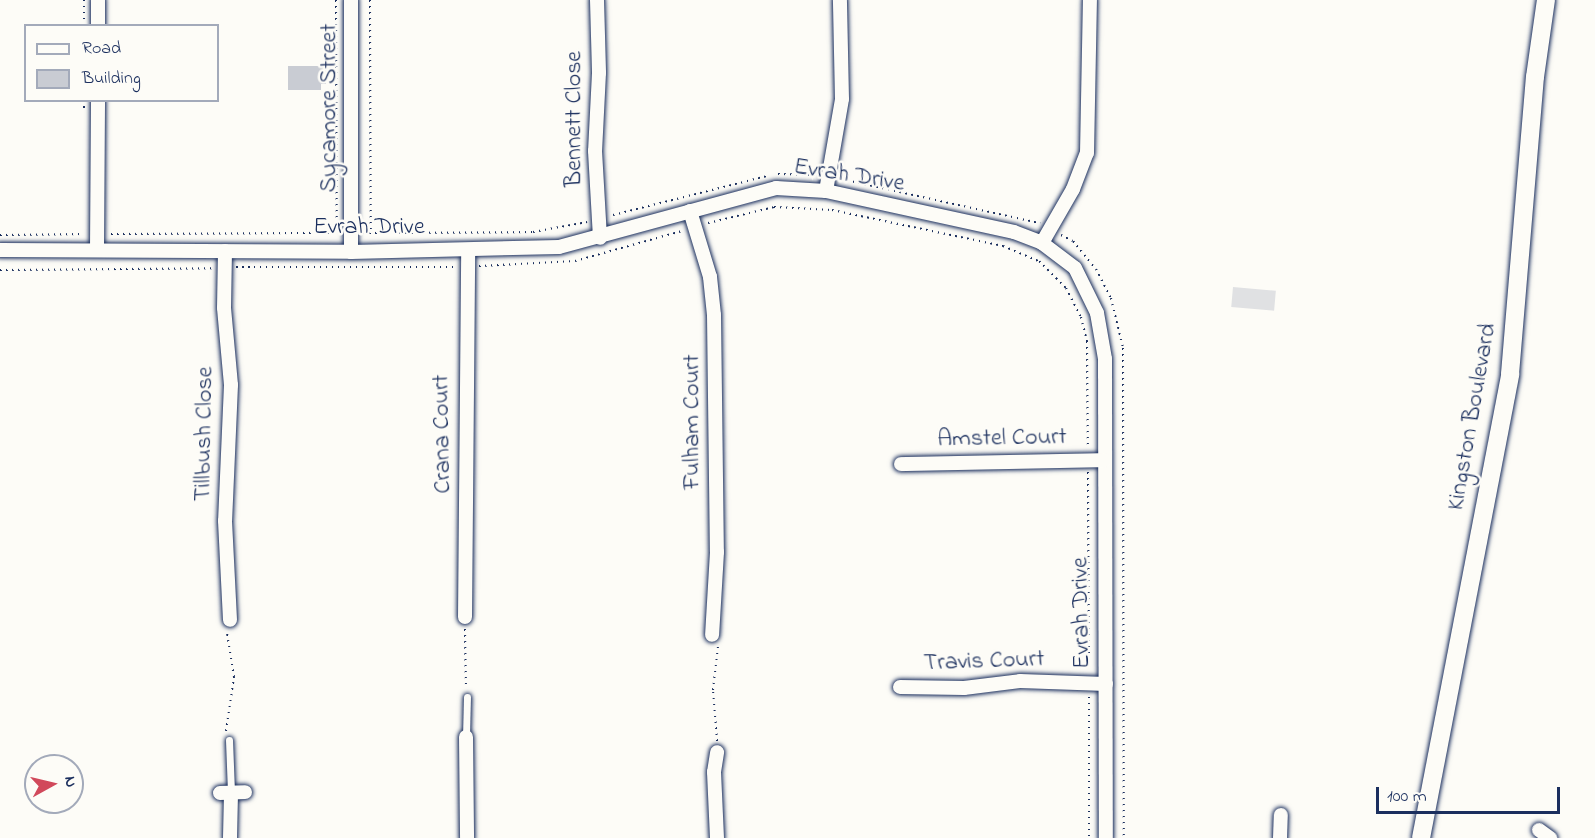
<!DOCTYPE html>
<html>
<head>
<meta charset="utf-8">
<style>
  body { margin:0 }
  #map { position:relative; width:1595px; height:838px; overflow:hidden; background:#fdfcf7; font-family:"Indie Flower",sans-serif }
  div>[style] { position:absolute }
  .green>* { inset:0; background:#e0e1e3; transform-origin:0 0 }
  .building>* { inset:0; background:#c9ccd3 }
  .path>* { height:2px; margin-top:-1px; transform-origin:0; background:repeating-linear-gradient(90deg,#1b2f5e 0 1.5px,transparent 0 6px) }
  .roads { filter:drop-shadow(0 0 2px #1b2f5e) drop-shadow(0 0 2px #1b2f5e) }
  .lane>* { height:7px; margin:-3.5px; padding:0 3.5px; transform-origin:3.5px; border-radius:3.5px; background:#fdfcf7 }
  .street>* { height:14px; margin:-7px; padding:0 7px; transform-origin:7px; border-radius:7px; background:#fdfcf7 }
  .secondary>* { height:18px; margin:-9px; padding:0 9px; transform-origin:9px; border-radius:9px; background:#fdfcf7 }
  span { translate:-50% -50%; white-space:nowrap; text-align:center; line-height:1.15; -webkit-text-stroke:5px #fdfcf7; paint-order:stroke }
  .street-label { font-size:24px; color:#1b2f5e }
  .legend { position:absolute; left:24px; top:24px; width:195px; height:78px; box-sizing:border-box; background:#fdfcf7; border:2px solid #a3aaba; margin:0; padding:8px 10px; list-style:none; font-size:18px; color:#1b2f5e }
  .legend li { display:flex; align-items:center; gap:12px; height:30px }
  .legend b { width:30px; border:2px solid #a3aaba }
  .north { position:absolute; left:24px; top:754px; width:60px; height:60px; box-sizing:border-box; background:#fdfcf7; border:2px solid #a3aaba; border-radius:50%; rotate:82deg; font-size:16px; font-weight:700; line-height:24px; text-align:center; color:#1b2f5e }
  .north::after { content:''; display:block; margin:auto; width:21px; height:27px; background:#d1495b; clip-path:polygon(50% 0,100% 100%,50% 72%,0 100%) }
  .scale { position:absolute; left:1376px; top:787px; width:184px; height:27px; box-sizing:border-box; border:3px solid #1b2f5e; border-top:0; padding-left:8px; font-size:18px; line-height:21px; white-space:nowrap; color:#1b2f5e; -webkit-text-stroke:4px #fdfcf7; paint-order:stroke }
</style>
</head>
<body>
<div id="map">
  <div class="green">
    <i style="left:1233px;top:287px;width:43px;height:20px;rotate:5deg"></i>
  </div>
  <div class="building">
    <i style="clip-path:polygon(288px 66px,326px 66px,326px 84px,321px 84px,321px 90px,288px 90px)"></i>
  </div>
  <div class="path">
    <i style="left:84px;top:0;width:26px;rotate:90deg"></i>
    <i style="left:336px;top:0;width:233px;rotate:89.8deg"></i>
    <i style="left:370px;top:0;width:233px;rotate:89.8deg"></i>
    <i style="left:84px;top:100px;width:10px;rotate:90deg"></i>
    <i style="left:778px;top:174px;width:40px;rotate:1.4deg"></i>
    <i style="left:841px;top:179px;width:204px;rotate:12.5deg"></i>
    <i style="left:613px;top:215px;width:159px;rotate:-14.2deg"></i>
    <i style="left:708px;top:223px;width:68px;rotate:-13.6deg"></i>
    <i style="left:774px;top:207px;width:58px;rotate:3deg"></i>
    <i style="left:832px;top:210px;width:175px;rotate:11.9deg"></i>
    <i style="left:1003px;top:246px;width:39px;rotate:23deg"></i>
    <i style="left:1039px;top:261px;width:38px;rotate:45deg"></i>
    <i style="left:1066px;top:288px;width:33px;rotate:63deg"></i>
    <i style="left:1081px;top:317px;width:25px;rotate:76deg"></i>
    <i style="left:1087px;top:341px;width:107px;rotate:89.5deg"></i>
    <i style="left:363px;top:233px;width:170px;rotate:-0.3deg"></i>
    <i style="left:533px;top:232px;width:55px;rotate:-10.5deg"></i>
    <i style="left:111px;top:234px;width:228px;rotate:-0.3deg"></i>
    <i style="left:0;top:235px;width:84px;rotate:-0.7deg"></i>
    <i style="left:1061px;top:235px;width:13px;rotate:27deg"></i>
    <i style="left:1073px;top:241px;width:36px;rotate:51deg"></i>
    <i style="left:1096px;top:269px;width:33px;rotate:63deg"></i>
    <i style="left:1111px;top:298px;width:51px;rotate:76.5deg"></i>
    <i style="left:1123px;top:348px;width:490px;rotate:89.9deg"></i>
    <i style="left:479px;top:266px;width:96px;rotate:-3deg"></i>
    <i style="left:575px;top:261px;width:111px;rotate:-15.7deg"></i>
    <i style="left:236px;top:267px;width:220px"></i>
    <i style="left:0;top:270px;width:213px;rotate:-0.5deg"></i>
    <i style="left:1088px;top:472px;width:198px;rotate:89.7deg"></i>
    <i style="left:465px;top:629px;width:60px;rotate:89deg"></i>
    <i style="left:1089px;top:697px;width:141px;rotate:90deg"></i>
    <i style="left:226px;top:731px;width:55px;rotate:-81.6deg"></i>
    <i style="left:234px;top:677px;width:45px;rotate:-99deg"></i>
    <i style="left:717px;top:741px;width:51px;rotate:-94.5deg"></i>
    <i style="left:713px;top:690px;width:44px;rotate:-83.5deg"></i>
  </div>
  <div class="roads">
    <div class="lane">
      <i style="left:466px;top:737px;width:40px;rotate:-88.6deg"></i>
      <i style="left:229px;top:740px;width:53px;rotate:87.8deg"></i>
    </div>
    <div class="street">
      <i style="left:98px;top:0;width:26px;rotate:90deg"></i>
      <i style="left:351px;top:0;width:252px;rotate:90deg"></i>
      <i style="left:597px;top:0;width:73px;rotate:88.4deg"></i>
      <i style="left:599px;top:73px;width:78px;rotate:92.9deg"></i>
      <i style="left:595px;top:151px;width:87px;rotate:86.7deg"></i>
      <i style="left:826px;top:191px;width:93px;rotate:-80.1deg"></i>
      <i style="left:842px;top:99px;width:99px;rotate:-91.2deg"></i>
      <i style="left:690px;top:211px;width:69px;rotate:73.1deg"></i>
      <i style="left:710px;top:277px;width:38px;rotate:84deg"></i>
      <i style="left:714px;top:315px;width:237px;rotate:89.3deg"></i>
      <i style="left:717px;top:552px;width:83px;rotate:93.4deg"></i>
      <i style="left:1042px;top:243px;width:62px;rotate:-60.1deg"></i>
      <i style="left:1073px;top:189px;width:39px;rotate:-69deg"></i>
      <i style="left:1087px;top:153px;width:153px;rotate:-88.9deg"></i>
      <i style="left:97px;top:248px;width:148px;rotate:-89.6deg"></i>
      <i style="left:0;top:250px;width:351px;rotate:0.3deg"></i>
      <i style="left:351px;top:252px;width:208px;rotate:-1.4deg"></i>
      <i style="left:559px;top:247px;width:225px;rotate:-15.2deg"></i>
      <i style="left:776px;top:188px;width:50px;rotate:3.4deg"></i>
      <i style="left:826px;top:191px;width:192px;rotate:12.3deg"></i>
      <i style="left:1014px;top:232px;width:30px;rotate:21deg"></i>
      <i style="left:1042px;top:243px;width:41px;rotate:37.1deg"></i>
      <i style="left:1075px;top:268px;width:50px;rotate:63.9deg"></i>
      <i style="left:1097px;top:313px;width:47px;rotate:80.1deg"></i>
      <i style="left:1105px;top:359px;width:479px;rotate:89.9deg"></i>
      <i style="left:225px;top:251px;width:57px;rotate:91deg"></i>
      <i style="left:224px;top:308px;width:77px;rotate:84.8deg"></i>
      <i style="left:231px;top:385px;width:136px;rotate:92.5deg"></i>
      <i style="left:225px;top:521px;width:99px;rotate:87.1deg"></i>
      <i style="left:901px;top:464px;width:203px;rotate:-1.1deg"></i>
      <i style="left:465px;top:617px;width:367px;rotate:-89.5deg"></i>
      <i style="left:900px;top:687px;width:64px;rotate:0.9deg"></i>
      <i style="left:964px;top:688px;width:56px;rotate:-7.1deg"></i>
      <i style="left:1020px;top:681px;width:86px;rotate:2deg"></i>
      <i style="left:466px;top:737px;width:101px;rotate:89.4deg"></i>
      <i style="left:220px;top:793px;width:25px;rotate:-2deg"></i>
      <i style="left:1539px;top:830px;width:14px;rotate:36deg"></i>
      <i style="left:230px;top:838px;width:45px;rotate:-88.7deg"></i>
      <i style="left:717px;top:838px;width:66px;rotate:-92.6deg"></i>
      <i style="left:714px;top:772px;width:20px;rotate:-81deg"></i>
      <i style="left:1280px;top:838px;width:23px;rotate:-88deg"></i>
    </div>
    <div class="secondary">
      <i style="left:1421px;top:838px;width:472px;rotate:-79.1deg"></i>
      <i style="left:1510px;top:374px;width:298px;rotate:-85.2deg"></i>
      <i style="left:1535px;top:77px;width:78px;rotate:-81.9deg"></i>
    </div>
  </div>
  <div class="street-label">
    <span style="left:330px;top:108px;rotate:-90deg">Sycamore Street</span>
    <span style="left:575px;top:119px;rotate:-90deg">Bennett Close</span>
    <span style="left:849px;top:176px;rotate:9deg">Evrah Drive</span>
    <span style="left:369px;top:228px">Evrah Drive</span>
    <span style="left:1473px;top:417px;rotate:-80deg">Kingston Boulevard</span>
    <span style="left:693px;top:422px;rotate:-90deg">Fulham Court</span>
    <span style="left:205px;top:434px;rotate:-89deg">Tillbush Close</span>
    <span style="left:443px;top:434px;rotate:-91deg">Crana Court</span>
    <span style="left:1002px;top:439px;rotate:-1deg">Amstel Court</span>
    <span style="left:1082px;top:613px;rotate:-91deg">Evrah Drive</span>
    <span style="left:984px;top:662px;rotate:-2deg">Travis Court</span>
  </div>
  <ul class="legend">
  <li><b style="height:8px;background:#fdfcf7"></b>Road</li>
  <li><b style="height:16px;background:#c9ccd3"></b>Building</li>
  </ul>
  <div class="north">N</div>
  <div class="scale">100 m</div>
</div>
</body>
</html>
